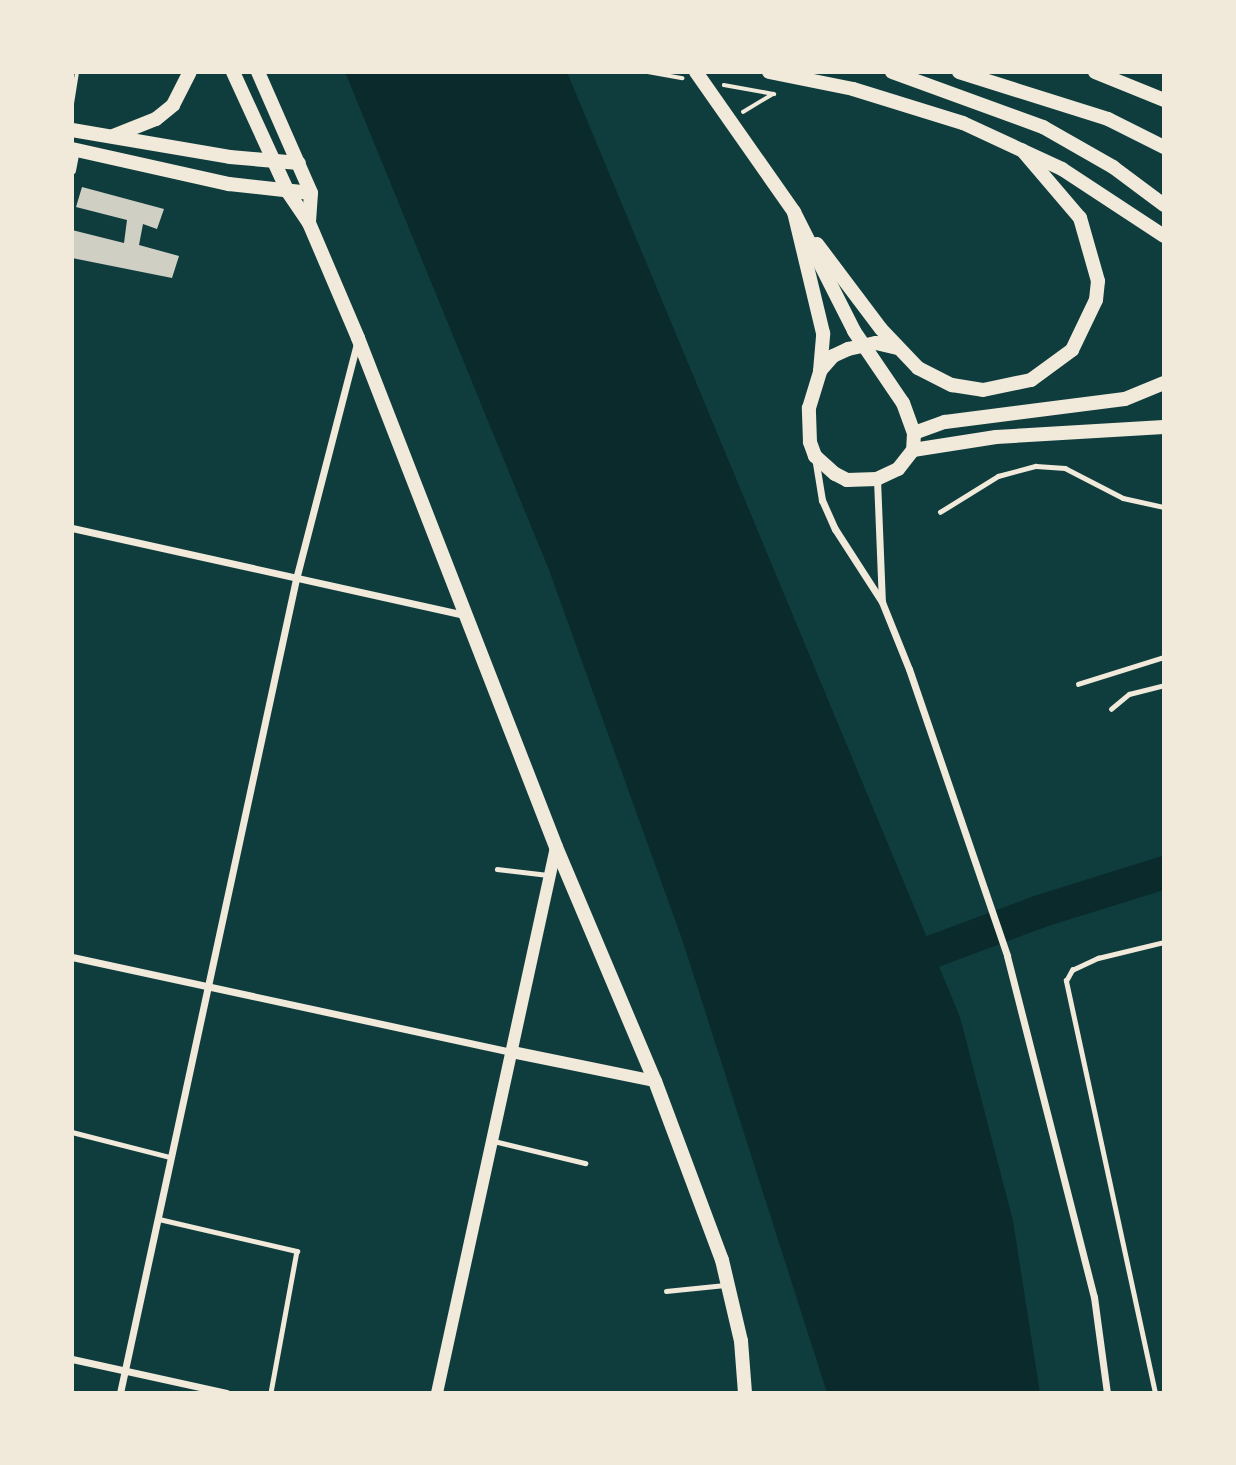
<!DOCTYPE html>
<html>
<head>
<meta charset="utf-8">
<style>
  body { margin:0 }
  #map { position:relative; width:1236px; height:1465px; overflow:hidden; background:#0f3d3e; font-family:Figtree,sans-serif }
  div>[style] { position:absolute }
  .water>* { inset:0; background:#0a2a2b }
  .river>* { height:33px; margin:-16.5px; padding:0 16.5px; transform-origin:16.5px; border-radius:16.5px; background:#0a2a2b }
  .building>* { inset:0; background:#cfcfc3 }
  .path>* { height:3.5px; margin:-1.75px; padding:0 1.75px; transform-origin:1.75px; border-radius:1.75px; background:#f1e9da }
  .service>* { height:4.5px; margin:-2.25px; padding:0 2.25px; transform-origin:2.25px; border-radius:2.25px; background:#f1e9da }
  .minor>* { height:7px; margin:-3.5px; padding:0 3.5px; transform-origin:3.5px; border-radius:3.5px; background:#f1e9da }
  .tertiary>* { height:12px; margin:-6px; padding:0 6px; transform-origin:6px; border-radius:6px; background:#f1e9da }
  .secondary>* { height:14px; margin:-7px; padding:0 7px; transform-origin:7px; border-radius:7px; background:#f1e9da }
  .primary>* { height:14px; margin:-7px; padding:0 7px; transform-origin:7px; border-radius:7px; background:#f1e9da }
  span { translate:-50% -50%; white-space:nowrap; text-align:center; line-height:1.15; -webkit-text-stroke:6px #f1e9da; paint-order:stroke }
  .frame { position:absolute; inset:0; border:74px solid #f1e9da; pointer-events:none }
</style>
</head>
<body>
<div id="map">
  <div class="water">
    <i style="clip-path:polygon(345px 72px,567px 72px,960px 1017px,1013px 1221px,1040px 1393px,827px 1393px,683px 942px,549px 570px)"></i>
  </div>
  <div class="river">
    <i style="left:892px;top:966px;width:157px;rotate:-20.5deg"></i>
    <i style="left:1039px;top:911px;width:131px;rotate:-17.3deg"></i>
  </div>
  <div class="building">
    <i style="clip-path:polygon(82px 187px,164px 209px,157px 229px,143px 224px,139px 245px,179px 256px,172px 278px,72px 258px,72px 230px,124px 243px,127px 220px,76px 207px)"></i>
  </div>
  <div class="path">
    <i style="left:648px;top:72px;width:35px;rotate:10deg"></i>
    <i style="left:724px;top:85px;width:51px;rotate:10.2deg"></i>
    <i style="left:72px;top:104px;width:32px;rotate:-81deg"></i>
    <i style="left:743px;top:112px;width:35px;rotate:-31deg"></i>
  </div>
  <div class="service">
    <i style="left:940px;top:512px;width:68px;rotate:-31.8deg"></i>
    <i style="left:998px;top:476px;width:39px;rotate:-15deg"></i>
    <i style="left:1036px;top:466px;width:29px;rotate:4deg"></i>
    <i style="left:1065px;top:468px;width:65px;rotate:27.3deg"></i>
    <i style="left:1123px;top:498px;width:42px;rotate:12.4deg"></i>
    <i style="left:1078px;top:684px;width:90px;rotate:-17.4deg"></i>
    <i style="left:1111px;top:709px;width:23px;rotate:-40deg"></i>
    <i style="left:1129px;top:694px;width:36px;rotate:-14deg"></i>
    <i style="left:497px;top:869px;width:51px;rotate:6.7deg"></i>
    <i style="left:72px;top:1132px;width:101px;rotate:14.3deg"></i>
    <i style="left:494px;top:1141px;width:94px;rotate:13.6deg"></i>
    <i style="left:159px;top:1219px;width:142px;rotate:13.1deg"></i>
    <i style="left:297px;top:1251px;width:144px;rotate:100.4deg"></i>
    <i style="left:666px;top:1291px;width:59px;rotate:-5.8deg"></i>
    <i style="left:1155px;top:1393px;width:422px;rotate:-102.2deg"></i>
    <i style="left:1066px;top:981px;width:13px;rotate:-61deg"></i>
    <i style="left:1072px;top:970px;width:29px;rotate:-25deg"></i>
    <i style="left:1098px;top:958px;width:68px;rotate:-13.6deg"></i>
  </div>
  <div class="minor">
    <i style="left:72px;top:170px;width:20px;rotate:-79deg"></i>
    <i style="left:815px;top:457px;width:44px;rotate:80.8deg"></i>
    <i style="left:822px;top:500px;width:32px;rotate:66deg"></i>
    <i style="left:835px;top:529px;width:87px;rotate:57.2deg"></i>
    <i style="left:882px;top:602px;width:72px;rotate:68.1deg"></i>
    <i style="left:909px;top:669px;width:303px;rotate:71.1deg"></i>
    <i style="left:1007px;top:956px;width:352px;rotate:75.7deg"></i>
    <i style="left:1094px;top:1297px;width:97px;rotate:82.3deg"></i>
    <i style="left:877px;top:479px;width:122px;rotate:87.7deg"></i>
    <i style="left:72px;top:528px;width:402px;rotate:12.5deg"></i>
    <i style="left:72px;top:957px;width:450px;rotate:12.2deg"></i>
    <i style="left:72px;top:1359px;width:158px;rotate:12.4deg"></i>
    <i style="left:120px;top:1393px;width:833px;rotate:-77.8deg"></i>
    <i style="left:296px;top:579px;width:244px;rotate:-75.5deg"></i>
  </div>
  <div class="tertiary">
    <i style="left:512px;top:1052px;width:146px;rotate:11.5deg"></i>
    <i style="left:437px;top:1393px;width:559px;rotate:-77.7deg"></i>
  </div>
  <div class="secondary">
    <i style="left:233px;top:72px;width:132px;rotate:65.4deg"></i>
    <i style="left:288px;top:192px;width:37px;rotate:56deg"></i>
    <i style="left:309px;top:223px;width:125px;rotate:66.9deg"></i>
    <i style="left:358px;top:338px;width:546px;rotate:68.74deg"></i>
    <i style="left:556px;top:847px;width:254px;rotate:67.1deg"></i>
    <i style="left:655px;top:1081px;width:191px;rotate:69.5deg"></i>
    <i style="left:722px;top:1260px;width:83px;rotate:76.8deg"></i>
    <i style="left:741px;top:1341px;width:52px;rotate:85.6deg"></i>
    <i style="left:258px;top:72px;width:132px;rotate:66.3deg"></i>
    <i style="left:311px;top:193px;width:30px;rotate:94deg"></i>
    <i style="left:72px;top:130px;width:160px;rotate:9.7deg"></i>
    <i style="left:230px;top:157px;width:69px;rotate:5deg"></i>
    <i style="left:113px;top:136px;width:46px;rotate:-21.6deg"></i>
    <i style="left:156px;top:119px;width:22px;rotate:-39deg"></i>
    <i style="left:173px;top:105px;width:37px;rotate:-63deg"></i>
    <i style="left:72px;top:149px;width:161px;rotate:12.6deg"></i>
    <i style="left:229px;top:184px;width:82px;rotate:6.3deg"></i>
  </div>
  <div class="primary">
    <i style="left:696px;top:72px;width:171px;rotate:55deg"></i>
    <i style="left:794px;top:212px;width:133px;rotate:63.2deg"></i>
    <i style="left:854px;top:331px;width:87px;rotate:55.8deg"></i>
    <i style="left:903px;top:403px;width:32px;rotate:70deg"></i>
    <i style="left:914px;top:433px;width:17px;rotate:93deg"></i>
    <i style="left:913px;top:450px;width:24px;rotate:128deg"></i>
    <i style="left:898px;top:469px;width:23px;rotate:155deg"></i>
    <i style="left:877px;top:479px;width:30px;rotate:178deg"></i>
    <i style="left:847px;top:480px;width:13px;rotate:-153deg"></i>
    <i style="left:835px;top:474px;width:27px;rotate:-138deg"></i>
    <i style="left:815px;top:456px;width:15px;rotate:-110deg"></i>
    <i style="left:810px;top:442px;width:34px;rotate:-92deg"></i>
    <i style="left:809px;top:408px;width:39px;rotate:-73deg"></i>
    <i style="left:820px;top:371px;width:38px;rotate:-85deg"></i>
    <i style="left:823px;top:333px;width:124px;rotate:-103.5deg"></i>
    <i style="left:769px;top:72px;width:86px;rotate:11.4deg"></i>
    <i style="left:853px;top:89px;width:115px;rotate:17.2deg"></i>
    <i style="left:963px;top:123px;width:109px;rotate:24.9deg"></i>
    <i style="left:1062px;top:169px;width:122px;rotate:33.3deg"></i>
    <i style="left:892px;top:72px;width:161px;rotate:20deg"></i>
    <i style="left:1043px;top:127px;width:81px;rotate:29.7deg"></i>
    <i style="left:1113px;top:167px;width:64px;rotate:36.7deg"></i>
    <i style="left:959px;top:72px;width:156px;rotate:17.5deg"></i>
    <i style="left:1108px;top:119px;width:63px;rotate:26.6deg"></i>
    <i style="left:1095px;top:72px;width:74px;rotate:22.1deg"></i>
    <i style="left:817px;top:244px;width:106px;rotate:53deg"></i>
    <i style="left:881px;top:329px;width:54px;rotate:46.5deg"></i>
    <i style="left:918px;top:368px;width:38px;rotate:27deg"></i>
    <i style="left:952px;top:385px;width:31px;rotate:9deg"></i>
    <i style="left:983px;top:390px;width:49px;rotate:-11.8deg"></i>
    <i style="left:1031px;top:380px;width:51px;rotate:-36.2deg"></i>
    <i style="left:1072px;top:350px;width:55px;rotate:-64.4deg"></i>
    <i style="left:1096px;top:300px;width:19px;rotate:-84deg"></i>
    <i style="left:1098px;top:281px;width:66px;rotate:-105.9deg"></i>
    <i style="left:1080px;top:218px;width:89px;rotate:-130.5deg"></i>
    <i style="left:820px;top:371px;width:20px;rotate:-49deg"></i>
    <i style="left:833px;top:356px;width:17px;rotate:-25deg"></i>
    <i style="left:848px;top:349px;width:29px;rotate:-12deg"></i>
    <i style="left:876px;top:343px;width:23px;rotate:13deg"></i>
    <i style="left:914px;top:433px;width:33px;rotate:-20deg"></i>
    <i style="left:945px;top:422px;width:181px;rotate:-7.3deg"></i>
    <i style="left:1125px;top:399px;width:42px;rotate:-22.3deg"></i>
    <i style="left:913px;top:450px;width:84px;rotate:-8.9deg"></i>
    <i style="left:996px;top:437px;width:168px;rotate:-3.4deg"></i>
  </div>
  <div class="frame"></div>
</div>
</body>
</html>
